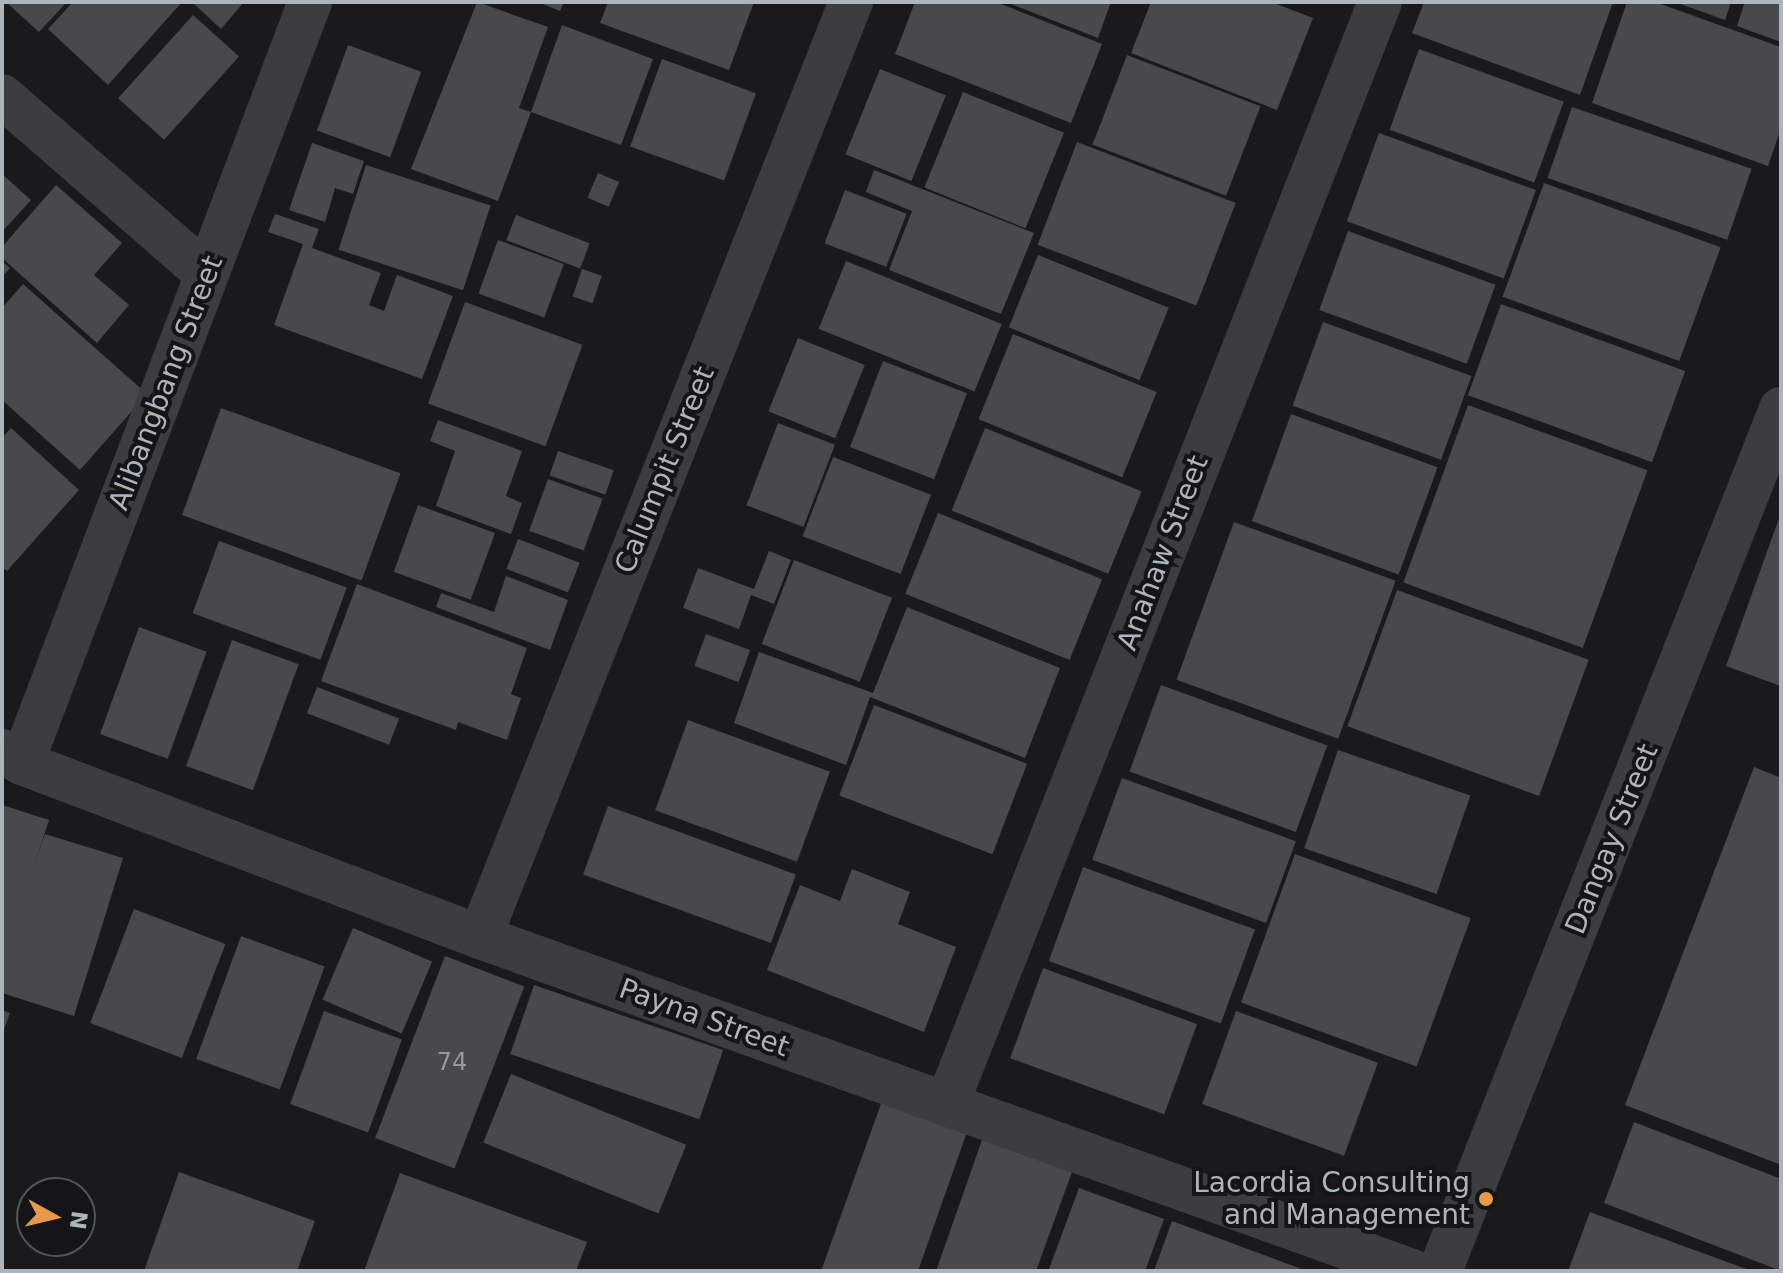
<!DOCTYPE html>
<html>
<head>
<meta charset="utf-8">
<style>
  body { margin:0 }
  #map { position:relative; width:1783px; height:1273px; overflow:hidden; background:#1a1a1c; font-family:"DejaVu Sans",sans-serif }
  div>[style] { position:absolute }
  .building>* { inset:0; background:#47494c; transform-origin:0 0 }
  .minor>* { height:44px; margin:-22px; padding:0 22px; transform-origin:22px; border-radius:22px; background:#3b3d41 }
  .dots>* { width:22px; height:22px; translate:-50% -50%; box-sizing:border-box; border:4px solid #151517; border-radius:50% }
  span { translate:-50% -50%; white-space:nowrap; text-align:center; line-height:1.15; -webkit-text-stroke:8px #151517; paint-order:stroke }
  .number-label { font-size:24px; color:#94999f }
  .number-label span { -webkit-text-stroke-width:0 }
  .street-label { font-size:28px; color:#aeb4bb }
  .poi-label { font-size:28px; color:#aeb4bb }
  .right { translate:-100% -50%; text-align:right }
  .frame { position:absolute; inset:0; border:4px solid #aeb4bb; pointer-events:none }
  .north { position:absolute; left:16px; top:1177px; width:80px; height:80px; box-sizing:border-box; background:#151517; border:2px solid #525559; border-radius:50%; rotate:98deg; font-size:22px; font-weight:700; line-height:32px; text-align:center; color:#aeb4bb }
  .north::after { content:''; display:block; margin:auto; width:28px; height:36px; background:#e59a4a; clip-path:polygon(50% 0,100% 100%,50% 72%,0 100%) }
</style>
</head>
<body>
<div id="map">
  <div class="building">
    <i style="clip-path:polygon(6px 2px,67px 2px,39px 32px)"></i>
    <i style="clip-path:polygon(73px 2px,182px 2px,108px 85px,48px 29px)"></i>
    <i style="clip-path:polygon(192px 2px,244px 2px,221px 29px)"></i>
    <i style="clip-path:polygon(477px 2px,548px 27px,519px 108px,531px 112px,562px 25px,653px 59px,621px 145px,531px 112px,498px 201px,411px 169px)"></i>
    <i style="clip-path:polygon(538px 2px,564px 2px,560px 11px)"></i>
    <i style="clip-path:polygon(608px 2px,754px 2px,729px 70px,600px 23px)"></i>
    <i style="clip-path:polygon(915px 2px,996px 2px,1102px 44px,1071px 123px,895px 54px)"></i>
    <i style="clip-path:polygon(1006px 2px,1111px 2px,1098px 38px)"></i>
    <i style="clip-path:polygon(1151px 2px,1271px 2px,1313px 18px,1277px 110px,1131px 53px)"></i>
    <i style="clip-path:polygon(1424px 2px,1613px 2px,1580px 95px,1412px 33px)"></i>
    <i style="clip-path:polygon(1627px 2px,1655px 2px,1781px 47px,1781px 128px,1768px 166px,1592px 103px)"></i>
    <i style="clip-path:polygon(1675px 2px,1731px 2px,1725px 20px)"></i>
    <i style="clip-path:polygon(1745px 2px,1781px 2px,1781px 42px,1737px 26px)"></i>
    <i style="left:193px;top:15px;width:62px;height:112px;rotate:42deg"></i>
    <i style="left:348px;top:45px;width:78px;height:91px;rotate:20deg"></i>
    <i style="left:1419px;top:49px;width:154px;height:86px;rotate:20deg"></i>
    <i style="left:1127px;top:55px;width:143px;height:96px;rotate:21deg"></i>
    <i style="left:662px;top:59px;width:100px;height:93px;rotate:20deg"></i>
    <i style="left:880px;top:69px;width:71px;height:92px;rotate:22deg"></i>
    <i style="left:963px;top:92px;width:109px;height:103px;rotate:22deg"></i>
    <i style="left:1572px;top:107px;width:190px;height:75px;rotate:19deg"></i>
    <i style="left:1379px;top:133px;width:167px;height:94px;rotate:20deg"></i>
    <i style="left:1077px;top:142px;width:170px;height:110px;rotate:21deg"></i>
    <i style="clip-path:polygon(312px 143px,364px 161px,353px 194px,335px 188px,325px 222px,289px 210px)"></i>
    <i style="left:366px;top:165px;width:131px;height:89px;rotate:18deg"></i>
    <i style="clip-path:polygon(874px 170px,1034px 233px,1001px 314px,889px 270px,912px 211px,866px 192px)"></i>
    <i style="left:598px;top:173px;width:23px;height:27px;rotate:23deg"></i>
    <i style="clip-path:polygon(2px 174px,31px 200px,2px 232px)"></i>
    <i style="left:1544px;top:183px;width:188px;height:121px;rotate:20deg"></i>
    <i style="clip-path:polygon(56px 185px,122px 243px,94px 275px,129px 305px,97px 343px,2px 258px,2px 247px)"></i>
    <i style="left:845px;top:190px;width:66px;height:57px;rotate:21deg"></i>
    <i style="clip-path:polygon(275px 214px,319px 229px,312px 248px,381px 273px,369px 305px,384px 311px,397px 275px,453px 296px,422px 379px,274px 325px,303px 244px,268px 232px)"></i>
    <i style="left:516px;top:215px;width:79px;height:27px;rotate:21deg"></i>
    <i style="left:1348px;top:231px;width:157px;height:84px;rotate:20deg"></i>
    <i style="left:498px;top:240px;width:70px;height:57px;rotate:20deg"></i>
    <i style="left:1038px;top:255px;width:141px;height:78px;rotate:22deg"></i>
    <i style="clip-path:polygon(2px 261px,10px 268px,2px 277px)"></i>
    <i style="left:846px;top:261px;width:168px;height:73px;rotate:22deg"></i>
    <i style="left:582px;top:269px;width:21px;height:29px;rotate:19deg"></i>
    <i style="clip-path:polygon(23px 284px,147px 394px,80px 470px,2px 400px,2px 308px)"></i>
    <i style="left:465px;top:302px;width:125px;height:108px;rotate:20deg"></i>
    <i style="left:1501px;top:304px;width:196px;height:97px;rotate:20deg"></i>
    <i style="left:1323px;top:322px;width:158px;height:89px;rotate:20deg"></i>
    <i style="left:1013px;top:334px;width:155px;height:92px;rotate:22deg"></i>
    <i style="left:798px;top:338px;width:72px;height:79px;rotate:22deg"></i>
    <i style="left:883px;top:361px;width:90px;height:92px;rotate:21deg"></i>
    <i style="left:1468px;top:405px;width:191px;height:189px;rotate:20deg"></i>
    <i style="left:221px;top:408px;width:191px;height:114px;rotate:20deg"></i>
    <i style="left:1291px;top:414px;width:156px;height:114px;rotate:20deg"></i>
    <i style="clip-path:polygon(438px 420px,522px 451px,506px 496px,522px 503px,511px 534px,436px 506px,455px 451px,430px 441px)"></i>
    <i style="left:778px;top:423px;width:61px;height:88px;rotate:21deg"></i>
    <i style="clip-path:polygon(11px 428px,79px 490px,7px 571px,2px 567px,2px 438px)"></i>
    <i style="left:985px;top:428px;width:169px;height:89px;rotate:22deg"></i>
    <i style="left:558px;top:451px;width:59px;height:26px;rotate:19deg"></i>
    <i style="left:833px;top:457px;width:105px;height:85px;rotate:21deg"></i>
    <i style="left:548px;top:479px;width:58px;height:55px;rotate:20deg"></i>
    <i style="left:418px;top:505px;width:82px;height:71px;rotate:20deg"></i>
    <i style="left:938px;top:513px;width:177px;height:87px;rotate:22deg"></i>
    <i style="clip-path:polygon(1781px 513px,1781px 686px,1726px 666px)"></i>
    <i style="left:1234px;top:522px;width:172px;height:168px;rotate:20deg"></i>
    <i style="left:518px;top:539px;width:66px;height:32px;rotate:21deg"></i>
    <i style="left:219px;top:541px;width:136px;height:77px;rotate:20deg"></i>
    <i style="clip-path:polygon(769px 551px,791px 560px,774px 604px,751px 595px,739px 629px,683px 608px,698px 568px,754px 589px)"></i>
    <i style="left:794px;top:560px;width:105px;height:90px;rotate:21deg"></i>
    <i style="clip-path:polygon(506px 576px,568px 600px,550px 650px,436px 607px,441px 593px,494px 612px)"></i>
    <i style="clip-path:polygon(357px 584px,527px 648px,511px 694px,521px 698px,507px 740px,458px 722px,456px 730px,321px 681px)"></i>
    <i style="left:1397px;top:590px;width:204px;height:145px;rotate:20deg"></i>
    <i style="clip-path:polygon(907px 607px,1060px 668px,1025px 758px,870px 697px,846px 765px,734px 723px,759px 652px,873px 693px)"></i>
    <i style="left:139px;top:627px;width:72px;height:114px;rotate:20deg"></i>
    <i style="left:706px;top:634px;width:47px;height:34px;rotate:20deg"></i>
    <i style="left:232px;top:640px;width:71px;height:134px;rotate:20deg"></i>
    <i style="left:1161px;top:685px;width:177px;height:92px;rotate:20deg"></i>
    <i style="left:317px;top:687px;width:88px;height:28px;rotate:21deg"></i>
    <i style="left:874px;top:705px;width:164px;height:97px;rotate:21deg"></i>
    <i style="left:688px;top:720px;width:151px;height:96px;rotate:20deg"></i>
    <i style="left:1338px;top:750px;width:140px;height:104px;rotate:19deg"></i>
    <i style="clip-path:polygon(1754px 767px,1781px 778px,1781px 1165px,1625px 1105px)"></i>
    <i style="left:1122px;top:778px;width:185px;height:87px;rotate:20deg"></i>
    <i style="clip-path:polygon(2px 805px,49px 820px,35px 863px,45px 834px,123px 858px,74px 1016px,2px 993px)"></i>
    <i style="left:608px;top:806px;width:200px;height:73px;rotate:20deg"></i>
    <i style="left:1295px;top:854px;width:187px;height:158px;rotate:20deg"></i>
    <i style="left:1083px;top:867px;width:183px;height:100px;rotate:20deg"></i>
    <i style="clip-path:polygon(852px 869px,910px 892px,898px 924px,956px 947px,924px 1032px,767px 970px,800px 885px,840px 901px)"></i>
    <i style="left:134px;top:909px;width:98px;height:122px;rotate:21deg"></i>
    <i style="left:353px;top:928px;width:86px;height:78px;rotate:23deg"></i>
    <i style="left:241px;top:936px;width:89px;height:131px;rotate:20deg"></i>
    <i style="left:445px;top:956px;width:85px;height:195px;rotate:21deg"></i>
    <i style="left:1043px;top:968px;width:164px;height:96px;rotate:20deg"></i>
    <i style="left:534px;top:985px;width:200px;height:73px;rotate:19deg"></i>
    <i style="clip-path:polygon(2px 1010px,10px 1013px,2px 1035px)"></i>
    <i style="left:324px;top:1011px;width:83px;height:99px;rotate:20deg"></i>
    <i style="left:1236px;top:1011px;width:151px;height:99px;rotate:20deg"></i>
    <i style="left:511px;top:1074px;width:189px;height:74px;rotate:22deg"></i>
    <i style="clip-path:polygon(882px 1101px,967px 1132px,918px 1271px,821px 1271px)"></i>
    <i style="clip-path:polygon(1634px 1122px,1781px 1179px,1781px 1271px,1604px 1203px)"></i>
    <i style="clip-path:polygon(982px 1140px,1072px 1172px,1036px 1271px,936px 1271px)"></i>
    <i style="clip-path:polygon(179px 1172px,315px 1221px,297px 1271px,144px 1271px)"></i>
    <i style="clip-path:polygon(400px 1173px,587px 1242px,576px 1271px,364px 1271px)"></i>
    <i style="clip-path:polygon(1079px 1188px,1164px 1219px,1145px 1271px,1049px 1269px)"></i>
    <i style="clip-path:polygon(1590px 1212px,1752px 1271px,1568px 1271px)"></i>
    <i style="clip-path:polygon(1172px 1221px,1307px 1271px,1154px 1271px)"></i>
  </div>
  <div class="minor">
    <i style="left:2px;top:96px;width:271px;rotate:41deg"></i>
    <i style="left:2px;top:751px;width:23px;rotate:31deg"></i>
    <i style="left:22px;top:763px;width:490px;rotate:20.8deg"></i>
    <i style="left:480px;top:937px;width:990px;rotate:19.72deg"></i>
    <i style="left:22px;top:763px;width:814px;rotate:-69.27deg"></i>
    <i style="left:480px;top:937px;width:1006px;rotate:-68.36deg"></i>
    <i style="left:947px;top:1104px;width:1184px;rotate:-68.55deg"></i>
    <i style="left:1440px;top:1271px;width:927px;rotate:-68.42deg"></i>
  </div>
  <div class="dots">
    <i style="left:1486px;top:1199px;background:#e59a4a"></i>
  </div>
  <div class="number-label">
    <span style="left:452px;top:1063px">74</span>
  </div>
  <div class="street-label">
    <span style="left:166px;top:383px;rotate:-69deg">Alibangbang Street</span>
    <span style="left:665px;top:470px;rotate:-68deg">Calumpit Street</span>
    <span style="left:1163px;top:553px;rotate:-69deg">Anahaw Street</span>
    <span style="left:1612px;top:839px;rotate:-68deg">Dangay Street</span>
    <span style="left:704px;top:1018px;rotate:20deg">Payna Street</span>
  </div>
  <div class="poi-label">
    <span class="right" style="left:1470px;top:1199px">Lacordia Consulting<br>and Management</span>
  </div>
  <div class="frame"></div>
  <div class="north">N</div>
</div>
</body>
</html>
